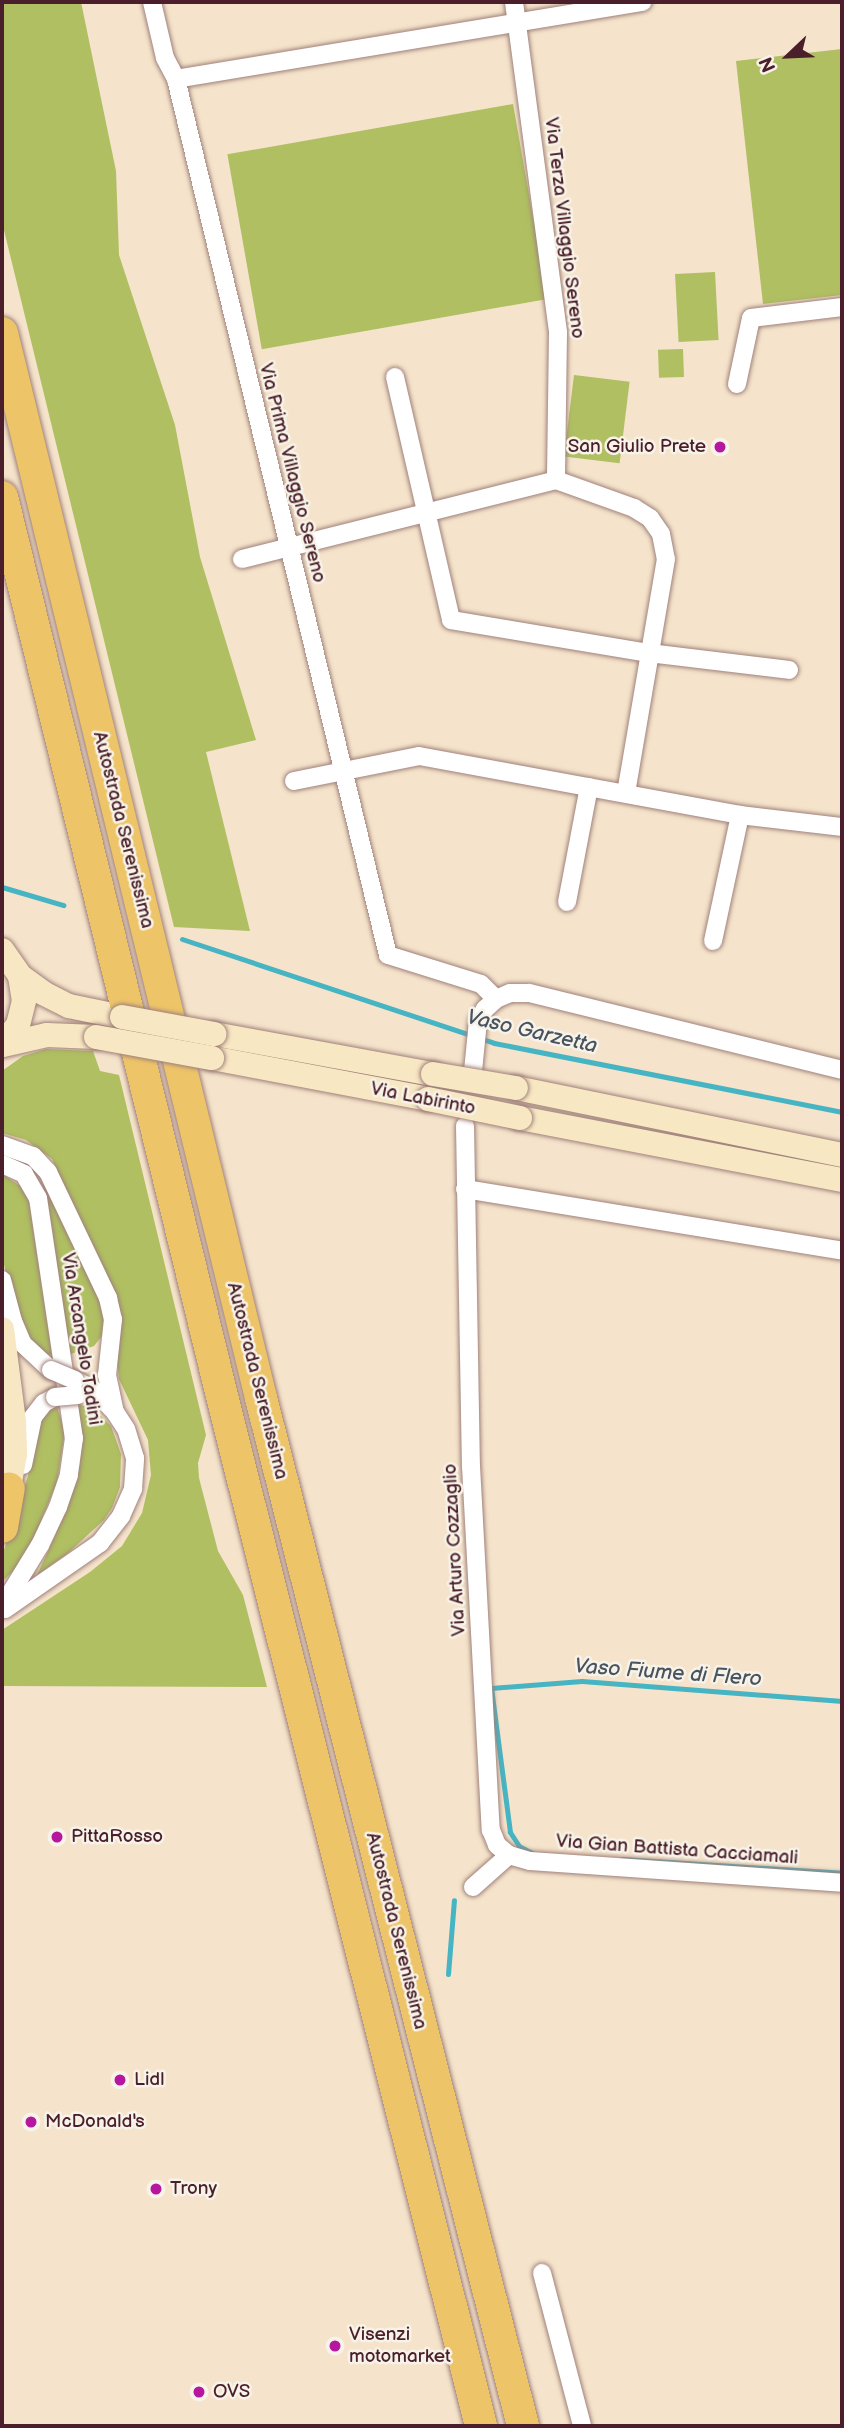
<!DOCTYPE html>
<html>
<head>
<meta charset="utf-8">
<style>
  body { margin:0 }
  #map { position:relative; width:844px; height:2428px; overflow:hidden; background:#f5e3cb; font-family:"Balsamiq Sans",sans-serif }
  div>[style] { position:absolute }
  .green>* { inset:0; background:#afbf61; transform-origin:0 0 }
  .stream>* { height:5px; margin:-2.5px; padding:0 2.5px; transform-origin:2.5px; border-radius:2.5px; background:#46b4c2 }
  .roads { filter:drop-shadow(0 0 2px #a0817b) drop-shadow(0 0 2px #a0817b) }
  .street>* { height:18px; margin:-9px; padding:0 9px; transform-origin:9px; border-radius:9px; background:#fff }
  .secondary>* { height:24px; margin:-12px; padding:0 12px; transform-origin:12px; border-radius:12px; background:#f8e7c3 }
  .highway>* { height:32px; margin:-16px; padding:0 16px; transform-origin:16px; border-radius:16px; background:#eec469 }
  .bridges { filter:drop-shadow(0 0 2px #a0817b) drop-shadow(0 0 2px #a0817b) }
  .street-bridge>* { height:18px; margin:-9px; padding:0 9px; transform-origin:9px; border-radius:9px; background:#fff }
  .secondary-bridge>* { height:24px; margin:-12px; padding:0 12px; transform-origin:12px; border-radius:12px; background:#f8e7c3 }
  .dots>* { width:19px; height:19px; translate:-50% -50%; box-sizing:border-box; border:4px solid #f7f3e8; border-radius:50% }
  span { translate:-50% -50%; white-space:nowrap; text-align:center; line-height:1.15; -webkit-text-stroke:5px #f7f3e8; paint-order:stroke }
  .street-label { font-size:19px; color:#4a1f2b }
  .poi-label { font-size:19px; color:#4a1f2b }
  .right { translate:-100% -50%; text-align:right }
  .left { translate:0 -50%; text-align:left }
  .water-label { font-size:21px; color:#495360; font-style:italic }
  .frame { position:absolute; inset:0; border:4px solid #4a1f2b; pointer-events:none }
  .north { position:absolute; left:753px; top:21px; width:70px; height:70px; -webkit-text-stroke:5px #f7f3e8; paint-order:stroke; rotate:247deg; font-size:19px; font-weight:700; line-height:28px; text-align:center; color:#4a1f2b }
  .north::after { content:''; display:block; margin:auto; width:24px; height:32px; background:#4a1f2b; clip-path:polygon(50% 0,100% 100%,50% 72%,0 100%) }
</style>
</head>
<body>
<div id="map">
  <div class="green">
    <i style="clip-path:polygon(81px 2px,116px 171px,119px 255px,175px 425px,200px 557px,256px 740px,206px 752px,250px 931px,174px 927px,2px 222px,2px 3px)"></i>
    <i style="clip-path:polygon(842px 49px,842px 295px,763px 304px,736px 61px)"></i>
    <i style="left:513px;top:104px;width:198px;height:290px;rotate:80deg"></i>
    <i style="left:715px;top:272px;width:68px;height:40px;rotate:87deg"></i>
    <i style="left:683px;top:349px;width:28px;height:25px;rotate:88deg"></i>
    <i style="left:574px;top:375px;width:56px;height:82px;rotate:7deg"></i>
    <i style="clip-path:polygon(46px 1049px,93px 1051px,100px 1071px,119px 1075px,206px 1435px,198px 1463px,199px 1478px,218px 1551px,243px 1595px,267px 1687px,2px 1686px,2px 1630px,90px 1572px,122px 1546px,142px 1513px,151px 1475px,148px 1440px,119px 1379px,116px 1354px,122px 1321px,118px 1302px,52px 1159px,26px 1140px,2px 1133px,2px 1071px,23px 1056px)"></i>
    <i style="clip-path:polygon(2px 1174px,22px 1187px,29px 1201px,52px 1354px,47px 1355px,32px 1344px,14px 1303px,2px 1257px)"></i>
    <i style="clip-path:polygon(48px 1187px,101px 1302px,105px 1319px,102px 1336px,94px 1346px,68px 1355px,45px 1188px)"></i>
    <i style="clip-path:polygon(74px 1404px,92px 1407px,111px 1426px,121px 1454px,120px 1487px,112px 1508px,104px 1520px,67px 1554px,37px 1575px,55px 1536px,80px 1464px,81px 1425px)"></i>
    <i style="clip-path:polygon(57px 1407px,65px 1431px,57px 1482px,35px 1536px,14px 1570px,2px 1582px,2px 1556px,28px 1476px,39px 1423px,50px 1409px)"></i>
  </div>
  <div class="stream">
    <i style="left:2px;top:887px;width:64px;rotate:16.4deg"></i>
    <i style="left:182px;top:939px;width:329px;rotate:18.4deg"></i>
    <i style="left:494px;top:1043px;width:355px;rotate:11.2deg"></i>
    <i style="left:532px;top:1853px;width:15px;rotate:-152deg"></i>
    <i style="left:519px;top:1846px;width:17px;rotate:-123deg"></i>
    <i style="left:510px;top:1832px;width:145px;rotate:-97.5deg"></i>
    <i style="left:491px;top:1688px;width:91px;rotate:-4.4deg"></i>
    <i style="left:582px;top:1681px;width:261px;rotate:4.4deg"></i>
    <i style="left:622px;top:1859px;width:220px;rotate:3.6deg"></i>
    <i style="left:448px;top:1974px;width:74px;rotate:-85.4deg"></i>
  </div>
  <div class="roads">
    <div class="street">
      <i style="left:152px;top:2px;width:57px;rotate:76.9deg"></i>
      <i style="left:165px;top:58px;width:24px;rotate:62deg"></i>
      <i style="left:176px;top:79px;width:901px;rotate:76.4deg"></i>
      <i style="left:388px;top:955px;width:97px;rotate:17.3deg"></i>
      <i style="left:481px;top:984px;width:21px;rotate:45deg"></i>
      <i style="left:514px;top:2px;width:334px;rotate:82.4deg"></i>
      <i style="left:558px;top:333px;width:147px;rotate:90.8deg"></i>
      <i style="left:556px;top:480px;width:83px;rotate:19.7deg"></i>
      <i style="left:634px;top:508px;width:19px;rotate:32deg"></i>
      <i style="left:650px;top:518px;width:19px;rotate:55deg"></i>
      <i style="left:661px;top:534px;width:25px;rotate:79deg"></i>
      <i style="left:666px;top:559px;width:237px;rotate:99.7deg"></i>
      <i style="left:176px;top:79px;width:473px;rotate:-9.4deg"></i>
      <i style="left:395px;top:377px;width:249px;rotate:77deg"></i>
      <i style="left:451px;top:620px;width:201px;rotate:9.5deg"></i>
      <i style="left:649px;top:653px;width:141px;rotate:6.9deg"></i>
      <i style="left:737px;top:384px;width:67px;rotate:-78deg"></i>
      <i style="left:751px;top:318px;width:92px;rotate:-6.9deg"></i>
      <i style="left:242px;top:559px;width:324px;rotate:-14.1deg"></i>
      <i style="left:294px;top:781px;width:127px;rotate:-11.3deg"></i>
      <i style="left:419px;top:756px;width:326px;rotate:10.4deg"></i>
      <i style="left:740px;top:815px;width:103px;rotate:6.7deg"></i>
      <i style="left:567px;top:902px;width:117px;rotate:-79.2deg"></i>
      <i style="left:713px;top:941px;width:129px;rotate:-77.9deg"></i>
      <i style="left:473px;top:1071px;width:50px;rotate:-84.3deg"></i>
      <i style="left:478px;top:1021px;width:14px;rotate:-60deg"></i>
      <i style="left:485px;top:1009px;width:15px;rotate:-42deg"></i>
      <i style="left:496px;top:999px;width:15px;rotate:-23deg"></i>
      <i style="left:510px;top:993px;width:19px"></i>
      <i style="left:529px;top:993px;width:322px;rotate:13.8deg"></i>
      <i style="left:465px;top:1126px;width:340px;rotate:89deg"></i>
      <i style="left:471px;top:1466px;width:365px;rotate:86.9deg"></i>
      <i style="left:491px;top:1830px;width:16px;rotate:68deg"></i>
      <i style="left:497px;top:1845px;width:16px;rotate:40deg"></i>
      <i style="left:509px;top:1855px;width:22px;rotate:16deg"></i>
      <i style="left:530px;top:1861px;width:313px;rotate:4deg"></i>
      <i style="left:2px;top:1145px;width:33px;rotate:20deg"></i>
      <i style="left:33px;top:1156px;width:22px;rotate:47deg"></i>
      <i style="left:48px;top:1172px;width:140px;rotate:64.5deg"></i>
      <i style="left:108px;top:1298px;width:22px;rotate:77deg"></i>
      <i style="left:113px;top:1319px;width:56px;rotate:96.1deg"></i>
      <i style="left:107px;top:1375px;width:38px;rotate:78deg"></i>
      <i style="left:2px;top:1164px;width:24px;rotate:24deg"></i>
      <i style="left:24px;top:1174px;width:28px;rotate:60deg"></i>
      <i style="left:38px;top:1198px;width:243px;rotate:81.5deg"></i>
      <i style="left:74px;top:1438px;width:37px;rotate:98deg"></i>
      <i style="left:69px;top:1475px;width:34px;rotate:109deg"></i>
      <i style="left:58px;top:1507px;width:42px;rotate:115.3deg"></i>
      <i style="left:40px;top:1545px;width:73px;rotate:121.5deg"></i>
      <i style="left:465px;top:1189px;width:382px;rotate:9.3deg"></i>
      <i style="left:2px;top:1280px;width:42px;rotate:75deg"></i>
      <i style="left:13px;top:1321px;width:25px;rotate:67deg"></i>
      <i style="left:23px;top:1344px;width:38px;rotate:43deg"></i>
      <i style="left:23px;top:1465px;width:49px;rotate:-78.2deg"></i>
      <i style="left:33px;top:1417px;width:18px;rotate:-52deg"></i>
      <i style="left:44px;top:1403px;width:13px;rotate:-29deg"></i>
      <i style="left:5px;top:1609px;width:116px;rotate:-34.8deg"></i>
      <i style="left:100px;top:1543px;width:34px;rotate:-52deg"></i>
      <i style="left:121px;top:1516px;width:30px;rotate:-66deg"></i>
      <i style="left:133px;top:1489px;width:31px;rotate:-86deg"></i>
      <i style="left:135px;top:1458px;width:30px;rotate:-107deg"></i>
      <i style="left:126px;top:1429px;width:20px;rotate:-123deg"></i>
      <i style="left:115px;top:1412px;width:30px;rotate:-134deg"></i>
      <i style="left:94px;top:1390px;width:21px;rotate:-152deg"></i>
      <i style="left:473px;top:1887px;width:48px;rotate:-41.6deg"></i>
      <i style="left:542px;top:2273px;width:158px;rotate:75.3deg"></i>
    </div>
    <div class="secondary">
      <i style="left:2px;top:950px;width:32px;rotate:55deg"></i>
      <i style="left:20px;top:976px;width:25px;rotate:81deg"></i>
      <i style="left:24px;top:1001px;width:25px;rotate:104deg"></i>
      <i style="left:18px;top:1025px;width:26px;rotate:129deg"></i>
      <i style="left:20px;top:976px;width:29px;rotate:36deg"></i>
      <i style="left:43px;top:993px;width:29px;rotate:27deg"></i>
      <i style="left:69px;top:1006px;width:54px;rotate:11.7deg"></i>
      <i style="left:214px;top:1034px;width:223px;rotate:10.4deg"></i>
      <i style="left:3px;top:1045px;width:45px;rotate:-12.8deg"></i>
      <i style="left:47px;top:1035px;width:49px;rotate:2.3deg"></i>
      <i style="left:212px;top:1058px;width:220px;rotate:10.7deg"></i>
      <i style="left:516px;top:1088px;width:333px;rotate:11.6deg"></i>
      <i style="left:520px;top:1118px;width:328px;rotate:10.9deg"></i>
      <i style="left:2px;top:1329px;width:94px;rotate:82.6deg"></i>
      <i style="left:14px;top:1422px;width:32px;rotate:88deg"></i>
      <i style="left:15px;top:1454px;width:36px;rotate:100deg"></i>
    </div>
    <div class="highway">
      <i style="left:2px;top:333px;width:1096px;rotate:76.33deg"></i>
      <i style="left:261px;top:1398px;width:1061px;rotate:75.7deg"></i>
      <i style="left:2px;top:497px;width:938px;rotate:76.25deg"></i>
      <i style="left:225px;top:1408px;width:1050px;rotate:75.88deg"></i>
      <i style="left:2px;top:1527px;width:39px;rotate:-80deg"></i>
    </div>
  </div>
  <div class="bridges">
    <div class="street-bridge">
      <i style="left:51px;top:1370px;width:26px;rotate:23deg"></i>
      <i style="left:55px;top:1397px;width:23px;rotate:-5deg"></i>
    </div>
    <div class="secondary-bridge">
      <i style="left:122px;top:1017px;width:94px;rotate:10.5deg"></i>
      <i style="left:96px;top:1037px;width:118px;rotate:10.3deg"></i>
      <i style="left:433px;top:1074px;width:84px;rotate:9.6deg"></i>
      <i style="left:428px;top:1099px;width:94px;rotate:11.7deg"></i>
    </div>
  </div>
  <div class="dots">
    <i style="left:720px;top:447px;background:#b5179e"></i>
    <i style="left:57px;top:1837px;background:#b5179e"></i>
    <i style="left:120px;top:2080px;background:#b5179e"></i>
    <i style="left:31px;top:2122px;background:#b5179e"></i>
    <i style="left:156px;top:2189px;background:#b5179e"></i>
    <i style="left:335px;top:2346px;background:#b5179e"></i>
    <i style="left:199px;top:2392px;background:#b5179e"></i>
  </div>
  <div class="street-label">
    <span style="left:564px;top:228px;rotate:83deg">Via Terza Villaggio Sereno</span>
    <span style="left:292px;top:473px;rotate:76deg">Via Prima Villaggio Sereno</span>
    <span style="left:123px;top:830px;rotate:76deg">Autostrada Serenissima</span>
    <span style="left:423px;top:1099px;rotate:11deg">Via Labirinto</span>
    <span style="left:81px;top:1339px;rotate:81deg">Via Arcangelo Tadini</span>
    <span style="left:257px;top:1381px;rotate:76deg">Autostrada Serenissima</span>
    <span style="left:455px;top:1550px;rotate:-93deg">Via Arturo Cozzaglio</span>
    <span style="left:677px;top:1850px;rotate:4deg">Via Gian Battista Cacciamali</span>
    <span style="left:396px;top:1931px;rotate:76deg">Autostrada Serenissima</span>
  </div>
  <div class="poi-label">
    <span class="right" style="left:706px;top:447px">San Giulio Prete</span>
    <span class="left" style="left:71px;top:1837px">PittaRosso</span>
    <span class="left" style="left:134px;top:2080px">Lidl</span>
    <span class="left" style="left:45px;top:2122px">McDonald's</span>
    <span class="left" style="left:170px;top:2189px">Trony</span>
    <span class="left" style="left:349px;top:2346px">Visenzi<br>motomarket</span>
    <span class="left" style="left:213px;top:2392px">OVS</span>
  </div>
  <div class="water-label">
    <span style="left:532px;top:1032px;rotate:13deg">Vaso Garzetta</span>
    <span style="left:668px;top:1673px;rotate:4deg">Vaso Fiume di Flero</span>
  </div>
  <div class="frame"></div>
  <div class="north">N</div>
</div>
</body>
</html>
